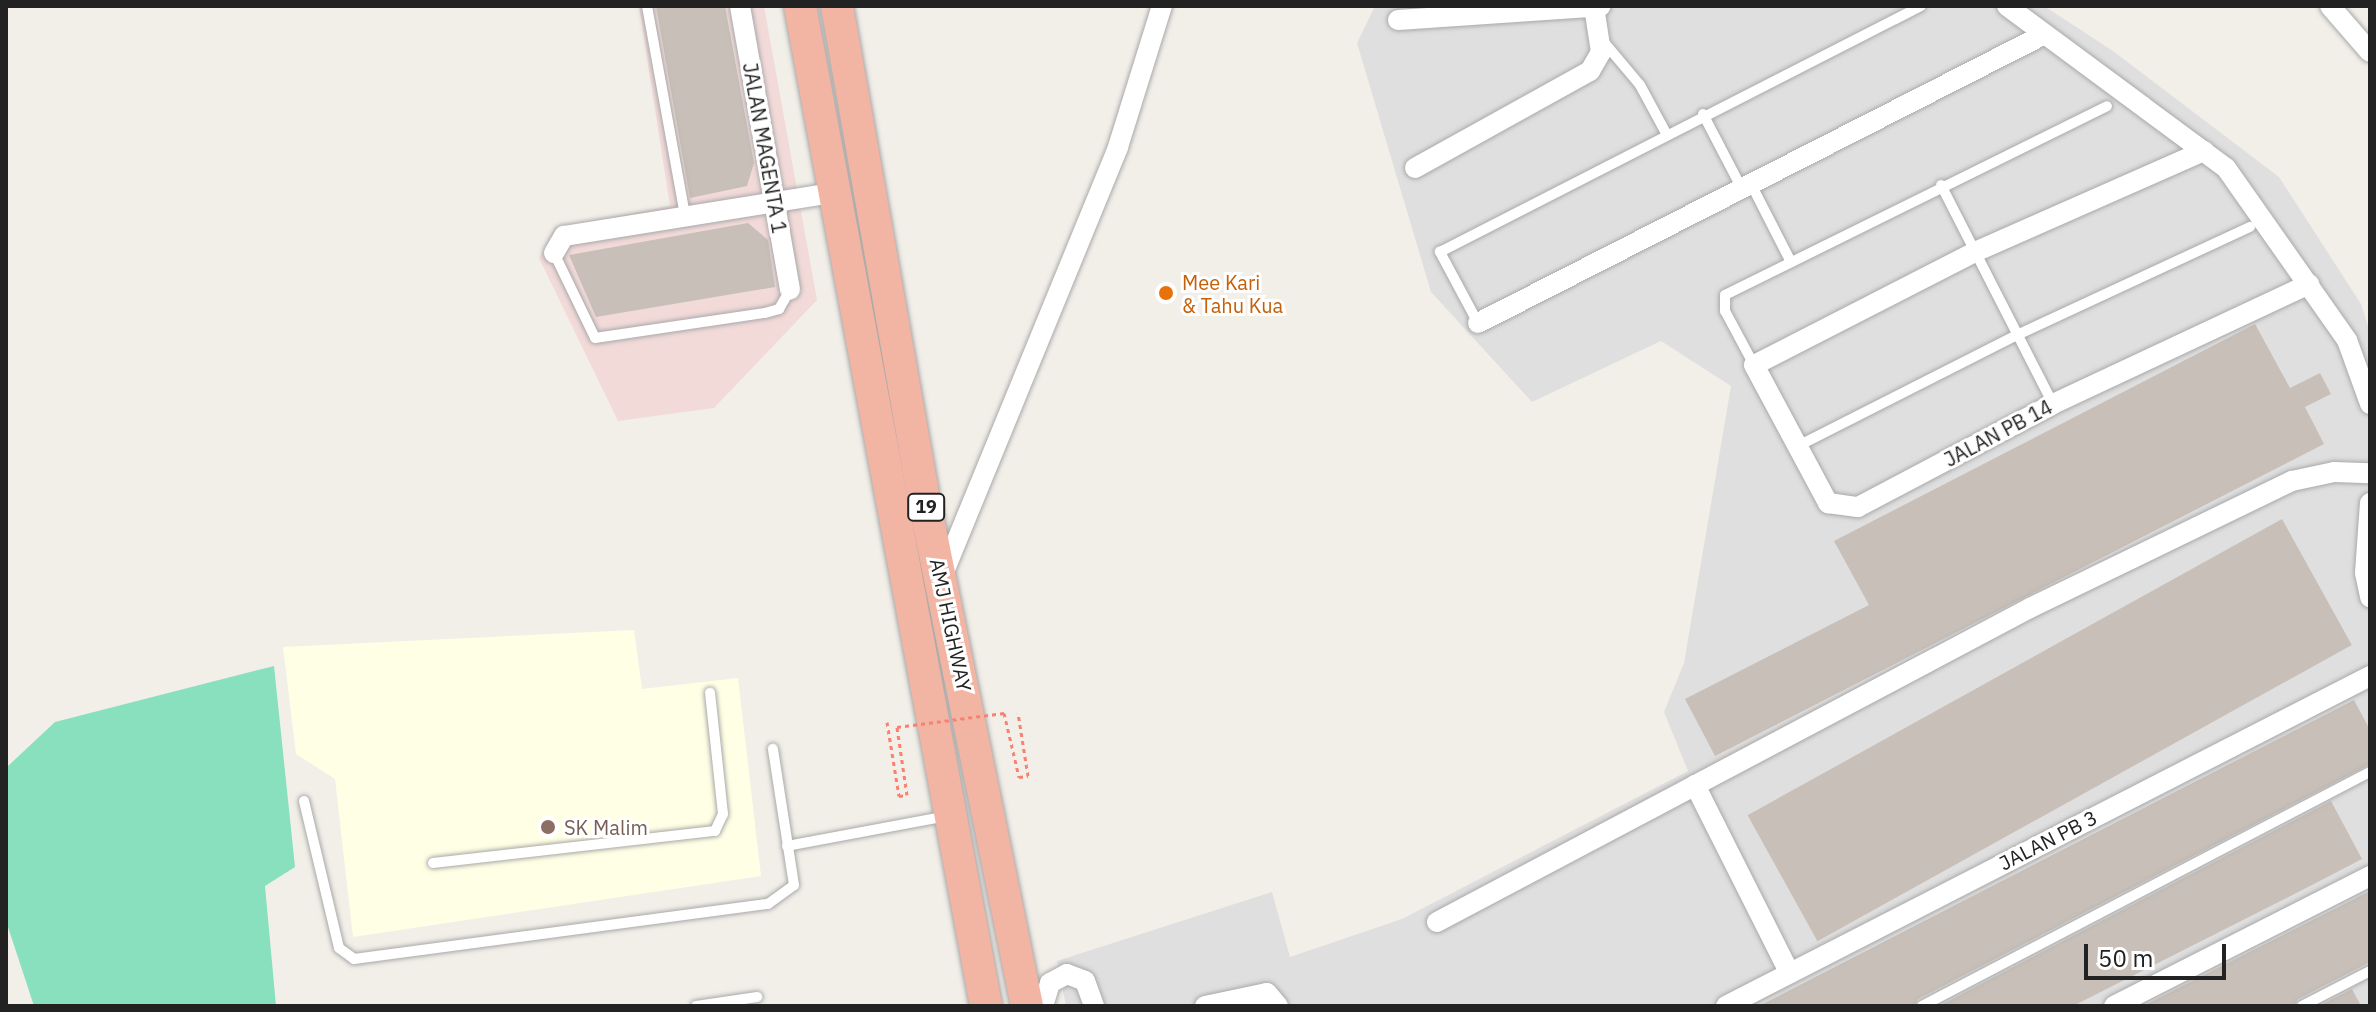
<!DOCTYPE html>
<html>
<head>
<meta charset="utf-8">
<style>
  body { margin:0 }
  #map { position:relative; width:2376px; height:1012px; overflow:hidden; background:#f2efe9; font-family:"IBM Plex Sans",sans-serif }
  div>[style] { position:absolute }
  .residential>* { inset:0; background:#e0dfdf }
  .commercial>* { inset:0; background:#f2dad9 }
  .education>* { inset:0; background:#ffffe5 }
  .pitch>* { inset:0; background:#88e0be }
  .building>* { inset:0; background:#c7bfb8; transform-origin:0 0 }
  .roads { filter:drop-shadow(0 0 2px #a9a9a9) drop-shadow(0 0 2px #a9a9a9) }
  .service>* { height:10px; margin:-5px; padding:0 5px; transform-origin:5px; border-radius:5px; background:#fff }
  .minor>* { height:20px; margin:-10px; padding:0 10px; transform-origin:10px; border-radius:10px; background:#fff }
  .trunk>* { height:32px; margin:-16px; padding:0 16px; transform-origin:16px; border-radius:16px; background:#f2b4a3 }
  .path-bridge>* { height:3px; margin-top:-1.5px; transform-origin:0; background:repeating-linear-gradient(90deg,#fa8072 0 4px,transparent 0 8px) }
  .dots>* { width:22px; height:22px; translate:-50% -50%; box-sizing:border-box; border:4px solid #fff; border-radius:50% }
  span { translate:-50% -50%; white-space:nowrap; text-align:center; line-height:1.15; -webkit-text-stroke:6px #fff; paint-order:stroke }
  .shield-label span { padding:2px 6px; background:#fff; border:2px solid; border-radius:6px; -webkit-text-stroke-width:0 }
  .shield-label { font-size:18px; color:#222; font-weight:700 }
  .street-label { font-size:20px; color:#222 }
  .food-label { font-size:20px; color:#c56008 }
  .left { translate:0 -50%; text-align:left }
  .education-label { font-size:20px; color:#785e54 }
  .frame { position:absolute; inset:0; border:8px solid #222; pointer-events:none }
  .scale { position:absolute; left:2084px; top:944px; width:142px; height:36px; box-sizing:border-box; border:4px solid #222; border-top:0; padding-left:10px; font-size:24px; line-height:28px; white-space:nowrap; color:#222; -webkit-text-stroke:6px #fff; paint-order:stroke }
</style>
</head>
<body>
<div id="map">
  <div class="residential">
    <i style="clip-path:polygon(1375px 6px,2044px 6px,2113px 51px,2279px 177px,2361px 304px,2370px 332px,2370px 1006px,1066px 1006px,1057px 961px,1272px 892px,1290px 957px,1402px 919px,1688px 771px,1664px 712px,1684px 663px,1731px 386px,1661px 341px,1532px 402px,1431px 292px,1357px 43px)"></i>
  </div>
  <div class="commercial">
    <i style="clip-path:polygon(639px 6px,764px 6px,817px 300px,714px 408px,618px 421px,539px 258px,555px 228px,670px 206px)"></i>
  </div>
  <div class="education">
    <i style="clip-path:polygon(634px 630px,642px 689px,738px 678px,761px 876px,353px 937px,335px 779px,296px 754px,283px 647px)"></i>
  </div>
  <div class="pitch">
    <i style="clip-path:polygon(274px 666px,295px 867px,265px 886px,276px 1006px,34px 1006px,6px 921px,8px 766px,55px 722px)"></i>
  </div>
  <div class="building">
    <i style="clip-path:polygon(656px 6px,725px 6px,754px 163px,747px 186px,690px 198px)"></i>
    <i style="clip-path:polygon(748px 223px,768px 240px,775px 287px,596px 317px,569px 255px)"></i>
    <i style="clip-path:polygon(2255px 324px,2290px 388px,2320px 373px,2331px 394px,2305px 407px,2324px 444px,1715px 756px,1685px 699px,1869px 605px,1834px 541px)"></i>
    <i style="left:2282px;top:519px;width:144px;height:611px;rotate:61deg"></i>
    <i style="clip-path:polygon(2354px 700px,2370px 730px,2370px 764px,1918px 999px,1914px 1006px,1759px 1006px)"></i>
    <i style="clip-path:polygon(2331px 801px,2362px 859px,2312px 885px,2073px 1006px,1939px 1006px)"></i>
    <i style="clip-path:polygon(2370px 891px,2370px 962px,2298px 999px,2294px 1006px,2143px 1006px)"></i>
    <i style="clip-path:polygon(2352px 989px,2361px 1006px,2319px 1006px)"></i>
  </div>
  <div class="roads">
    <div class="service">
      <i style="left:647px;top:6px;width:212px;rotate:79.7deg"></i>
      <i style="left:1603px;top:41px;width:57px;rotate:49.9deg"></i>
      <i style="left:1640px;top:85px;width:55px;rotate:61.6deg"></i>
      <i style="left:1703px;top:114px;width:82px;rotate:62.5deg"></i>
      <i style="left:1750px;top:182px;width:90px;rotate:62.9deg"></i>
      <i style="left:1941px;top:185px;width:246px;rotate:62.9deg"></i>
      <i style="left:554px;top:253px;width:94px;rotate:64.2deg"></i>
      <i style="left:595px;top:338px;width:172px;rotate:-8.4deg"></i>
      <i style="left:765px;top:313px;width:15px;rotate:-16deg"></i>
      <i style="left:779px;top:309px;width:22px;rotate:-60deg"></i>
      <i style="left:1478px;top:323px;width:81px;rotate:-118.2deg"></i>
      <i style="left:1440px;top:252px;width:540px;rotate:-27.09deg"></i>
      <i style="left:1754px;top:365px;width:61px;rotate:-118.2deg"></i>
      <i style="left:1725px;top:311px;width:16px;rotate:-90deg"></i>
      <i style="left:1725px;top:295px;width:426px;rotate:-26.3deg"></i>
      <i style="left:1798px;top:446px;width:246px;rotate:-26.9deg"></i>
      <i style="left:2017px;top:335px;width:257px;rotate:-24.9deg"></i>
      <i style="left:304px;top:801px;width:151px;rotate:76.6deg"></i>
      <i style="left:339px;top:948px;width:19px;rotate:36deg"></i>
      <i style="left:354px;top:959px;width:418px;rotate:-7.6deg"></i>
      <i style="left:768px;top:904px;width:32px;rotate:-36deg"></i>
      <i style="left:794px;top:885px;width:138px;rotate:-98.8deg"></i>
      <i style="left:787px;top:846px;width:163px;rotate:-10.6deg"></i>
      <i style="left:433px;top:863px;width:284px;rotate:-6.5deg"></i>
      <i style="left:715px;top:831px;width:19px;rotate:-65deg"></i>
      <i style="left:723px;top:814px;width:122px;rotate:-96.1deg"></i>
      <i style="left:696px;top:1006px;width:62px;rotate:-8.4deg"></i>
      <i style="left:1922px;top:1006px;width:505px;rotate:-27.58deg"></i>
      <i style="left:2302px;top:1006px;width:76px;rotate:-27.2deg"></i>
    </div>
    <div class="minor">
      <i style="left:740px;top:6px;width:288px;rotate:80deg"></i>
      <i style="left:2007px;top:6px;width:272px;rotate:36.5deg"></i>
      <i style="left:2226px;top:168px;width:210px;rotate:54.9deg"></i>
      <i style="left:2347px;top:340px;width:68px;rotate:70.2deg"></i>
      <i style="left:2330px;top:6px;width:61px;rotate:49deg"></i>
      <i style="left:1398px;top:20px;width:203px;rotate:-3.9deg"></i>
      <i style="left:2204px;top:151px;width:250px;rotate:156.2deg"></i>
      <i style="left:1975px;top:252px;width:248px;rotate:152.9deg"></i>
      <i style="left:1754px;top:365px;width:157px;rotate:61.8deg"></i>
      <i style="left:1828px;top:503px;width:30px;rotate:8deg"></i>
      <i style="left:1858px;top:507px;width:221px;rotate:-27.8deg"></i>
      <i style="left:2053px;top:404px;width:283px;rotate:-25.1deg"></i>
      <i style="left:1415px;top:168px;width:200px;rotate:-29deg"></i>
      <i style="left:1590px;top:71px;width:22px;rotate:-60deg"></i>
      <i style="left:1601px;top:52px;width:46px;rotate:-98.8deg"></i>
      <i style="left:554px;top:253px;width:20px;rotate:-60deg"></i>
      <i style="left:564px;top:236px;width:270px;rotate:-9.1deg"></i>
      <i style="left:1478px;top:323px;width:634px;rotate:-27.01deg"></i>
      <i style="left:2370px;top:503px;width:70px;rotate:94.1deg"></i>
      <i style="left:2365px;top:573px;width:25px;rotate:78deg"></i>
      <i style="left:941px;top:579px;width:467px;rotate:-67.7deg"></i>
      <i style="left:1118px;top:147px;width:148px;rotate:-72.7deg"></i>
      <i style="left:1695px;top:785px;width:209px;rotate:63.3deg"></i>
      <i style="left:1437px;top:922px;width:671px;rotate:-27.9deg"></i>
      <i style="left:2030px;top:608px;width:291px;rotate:-25.9deg"></i>
      <i style="left:2292px;top:481px;width:43px;rotate:-12.1deg"></i>
      <i style="left:2334px;top:472px;width:36px;rotate:2deg"></i>
      <i style="left:1043px;top:1006px;width:24px;rotate:-73deg"></i>
      <i style="left:1050px;top:983px;width:19px;rotate:-28deg"></i>
      <i style="left:1067px;top:974px;width:19px;rotate:21deg"></i>
      <i style="left:1085px;top:981px;width:27px;rotate:70deg"></i>
      <i style="left:1205px;top:1006px;width:63px;rotate:-11.8deg"></i>
      <i style="left:1267px;top:993px;width:17px;rotate:50deg"></i>
      <i style="left:1726px;top:1006px;width:724px;rotate:-27.13deg"></i>
      <i style="left:2114px;top:1006px;width:287px;rotate:-26.9deg"></i>
    </div>
    <div class="trunk">
      <i style="left:800px;top:6px;width:1017px;rotate:79.46deg"></i>
      <i style="left:837px;top:6px;width:497px;rotate:80deg"></i>
      <i style="left:923px;top:495px;width:521px;rotate:78.5deg"></i>
    </div>
  </div>
  <div class="path-bridge">
    <i style="left:887px;top:722px;width:75px;rotate:80.8deg"></i>
    <i style="left:899px;top:796px;width:8px;rotate:-7deg"></i>
    <i style="left:907px;top:795px;width:69px;rotate:-98.4deg"></i>
    <i style="left:897px;top:727px;width:108px;rotate:-7.5deg"></i>
    <i style="left:1004px;top:713px;width:66px;rotate:76.8deg"></i>
    <i style="left:1019px;top:777px;width:9px;rotate:-6deg"></i>
    <i style="left:1028px;top:776px;width:64px;rotate:-99deg"></i>
  </div>
  <div class="dots">
    <i style="left:1166px;top:293px;background:#e8710a"></i>
    <i style="left:548px;top:827px;background:#8d6e63"></i>
  </div>
  <div class="shield-label">
    <span style="left:926px;top:507px">19</span>
  </div>
  <div class="street-label">
    <span style="left:765px;top:148px;rotate:80deg">JALAN MAGENTA 1</span>
    <span style="left:1998px;top:433px;rotate:-28deg">JALAN PB 14</span>
    <span style="left:951px;top:625px;rotate:78deg">AMJ HIGHWAY</span>
    <span style="left:2048px;top:840px;rotate:-27deg">JALAN PB 3</span>
  </div>
  <div class="food-label">
    <span class="left" style="left:1182px;top:294px">Mee Kari<br>&amp; Tahu Kua</span>
  </div>
  <div class="education-label">
    <span class="left" style="left:564px;top:827px">SK Malim</span>
  </div>
  <div class="frame"></div>
  <div class="scale">50 m</div>
</div>
</body>
</html>
